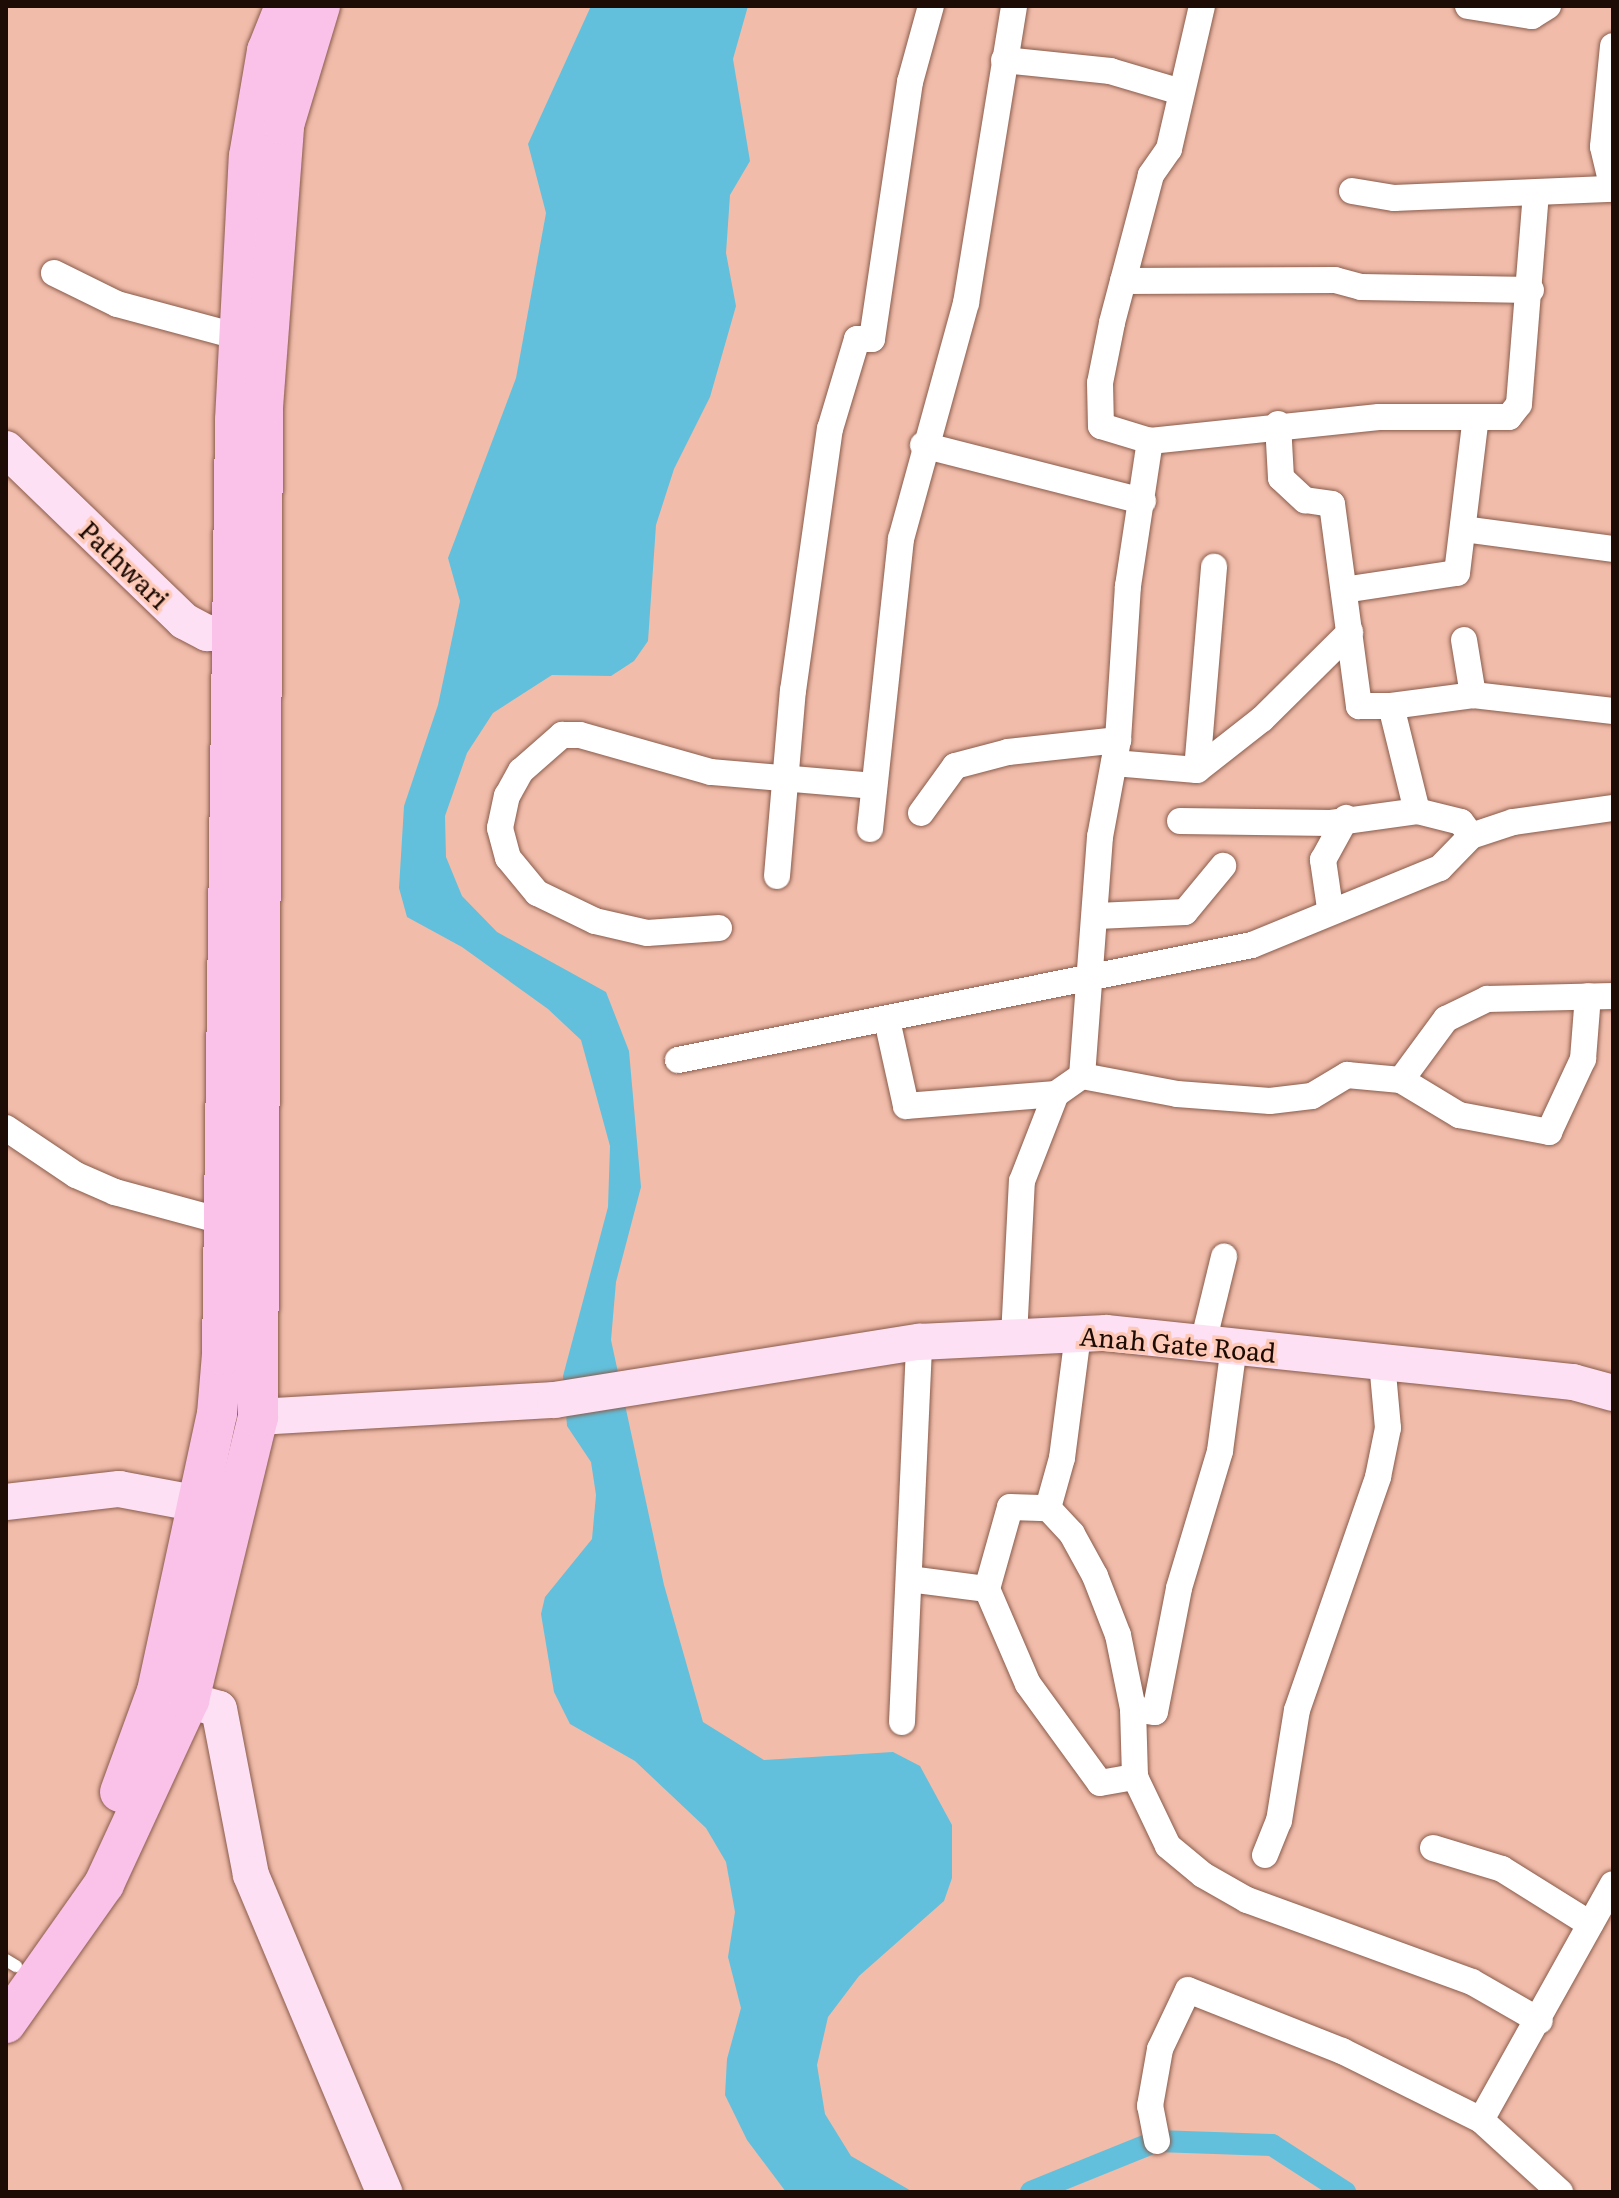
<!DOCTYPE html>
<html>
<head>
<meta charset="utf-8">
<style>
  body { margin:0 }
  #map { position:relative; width:1619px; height:2198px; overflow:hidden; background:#f1bcaa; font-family:Literata,serif }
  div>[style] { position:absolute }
  .water>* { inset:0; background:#62c0dc }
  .canal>* { height:22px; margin:-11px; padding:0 11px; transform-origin:11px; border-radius:11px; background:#62c0dc }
  .roads { filter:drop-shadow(0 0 2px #8a5c4c) drop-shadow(0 0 2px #8a5c4c) }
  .lane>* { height:12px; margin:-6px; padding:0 6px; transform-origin:6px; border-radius:6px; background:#fff }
  .street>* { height:26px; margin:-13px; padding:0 13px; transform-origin:13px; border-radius:13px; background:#fff }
  .secondary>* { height:36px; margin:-18px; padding:0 18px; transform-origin:18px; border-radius:18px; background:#fde0f3 }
  .primary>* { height:40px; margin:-20px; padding:0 20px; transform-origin:20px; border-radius:20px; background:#fac2e8 }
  span { translate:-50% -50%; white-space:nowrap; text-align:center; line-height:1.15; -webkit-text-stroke:7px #fec9b6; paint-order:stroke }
  .street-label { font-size:26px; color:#1d0c06 }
  .frame { position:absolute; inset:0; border:8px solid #1d0c06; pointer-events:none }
</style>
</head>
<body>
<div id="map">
  <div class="water">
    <i style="clip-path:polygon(591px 6px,748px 6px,733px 59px,750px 161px,730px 195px,726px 253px,736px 306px,710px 397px,674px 469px,656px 525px,648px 641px,634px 661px,611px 676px,552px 675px,493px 713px,467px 753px,445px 816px,446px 857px,462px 896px,497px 932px,606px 992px,629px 1051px,641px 1187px,616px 1282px,611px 1340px,664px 1585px,703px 1722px,764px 1760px,893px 1752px,920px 1766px,952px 1825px,952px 1878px,944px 1901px,859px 1976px,828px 2017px,817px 2065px,825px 2114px,851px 2156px,913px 2192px,786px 2192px,747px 2140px,725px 2095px,727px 2059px,741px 2008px,728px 1957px,735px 1912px,726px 1862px,706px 1828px,635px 1761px,570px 1724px,554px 1692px,541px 1614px,545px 1597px,592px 1539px,596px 1495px,591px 1462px,567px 1426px,563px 1376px,608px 1207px,610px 1146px,581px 1040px,548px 1009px,462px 947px,407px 917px,399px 888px,404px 806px,438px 705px,460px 601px,448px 558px,516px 378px,546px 213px,528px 144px)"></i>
  </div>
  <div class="canal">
    <i style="left:1031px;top:2192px;width:136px;rotate:-22deg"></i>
    <i style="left:1157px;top:2141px;width:115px;rotate:2deg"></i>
    <i style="left:1272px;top:2145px;width:87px;rotate:32.8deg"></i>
  </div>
  <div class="roads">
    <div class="lane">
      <i style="left:6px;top:1960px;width:12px;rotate:31deg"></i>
    </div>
    <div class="street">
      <i style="left:1202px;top:6px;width:147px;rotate:103deg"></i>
      <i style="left:1169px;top:149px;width:32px;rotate:125deg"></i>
      <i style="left:1151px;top:175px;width:153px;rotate:104.8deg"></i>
      <i style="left:1112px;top:323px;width:61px;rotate:101.3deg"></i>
      <i style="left:1100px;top:383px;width:43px;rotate:88.7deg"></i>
      <i style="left:1101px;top:426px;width:51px;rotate:17deg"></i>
      <i style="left:1150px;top:441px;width:230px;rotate:-6deg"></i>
      <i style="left:1379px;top:417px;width:130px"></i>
      <i style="left:1509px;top:417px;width:16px;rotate:-52deg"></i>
      <i style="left:1519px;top:404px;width:212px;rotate:-85.4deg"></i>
      <i style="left:1468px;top:6px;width:65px;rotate:8.9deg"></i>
      <i style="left:1532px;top:16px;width:19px;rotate:-32deg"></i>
      <i style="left:1613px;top:46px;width:101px;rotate:95.7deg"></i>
      <i style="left:1603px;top:147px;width:43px;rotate:76.6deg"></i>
      <i style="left:1004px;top:60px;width:107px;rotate:5.9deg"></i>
      <i style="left:1110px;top:71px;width:74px;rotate:16.5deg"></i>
      <i style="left:1352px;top:191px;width:43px;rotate:9.5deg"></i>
      <i style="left:1394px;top:198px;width:219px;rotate:-2.4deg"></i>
      <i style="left:54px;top:273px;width:70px;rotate:26.2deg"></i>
      <i style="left:117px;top:304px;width:126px;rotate:15.1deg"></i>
      <i style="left:1123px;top:281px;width:212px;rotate:-0.3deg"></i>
      <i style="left:1335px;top:280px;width:27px;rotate:15deg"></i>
      <i style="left:1361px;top:287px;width:170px;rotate:1deg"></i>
      <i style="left:1278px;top:424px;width:54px;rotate:86.8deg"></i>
      <i style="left:1281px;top:478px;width:33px;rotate:43deg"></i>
      <i style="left:1305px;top:500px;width:27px;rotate:8deg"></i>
      <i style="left:1332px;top:504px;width:204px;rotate:82.4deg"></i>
      <i style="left:1359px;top:706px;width:32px"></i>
      <i style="left:1391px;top:706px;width:108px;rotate:76.1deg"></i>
      <i style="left:1417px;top:811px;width:45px;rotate:14deg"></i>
      <i style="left:1461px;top:822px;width:17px;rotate:54deg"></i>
      <i style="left:923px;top:445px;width:227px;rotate:14.3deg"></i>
      <i style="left:1464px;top:529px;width:150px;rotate:7.6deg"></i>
      <i style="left:1344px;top:590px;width:114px;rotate:-8.6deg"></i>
      <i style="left:1457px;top:573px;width:157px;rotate:-83.1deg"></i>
      <i style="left:1464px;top:640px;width:56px;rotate:80.7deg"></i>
      <i style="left:1391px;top:706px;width:83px;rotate:-7.6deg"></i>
      <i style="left:1473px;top:695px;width:141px;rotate:6.5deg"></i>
      <i style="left:1114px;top:763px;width:83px;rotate:4.8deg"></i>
      <i style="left:1197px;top:770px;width:83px;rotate:-38.1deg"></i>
      <i style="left:1262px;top:719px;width:124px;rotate:-44.7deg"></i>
      <i style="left:1197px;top:770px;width:204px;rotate:-85.2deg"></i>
      <i style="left:921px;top:813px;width:58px;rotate:-54.1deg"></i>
      <i style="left:955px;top:766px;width:55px;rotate:-14.8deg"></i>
      <i style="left:1008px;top:752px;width:111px;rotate:-6.2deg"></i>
      <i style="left:1180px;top:821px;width:151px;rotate:0.8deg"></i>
      <i style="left:1331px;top:823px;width:87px;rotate:-7.9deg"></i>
      <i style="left:870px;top:829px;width:292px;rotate:-83.9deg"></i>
      <i style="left:901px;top:539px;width:245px;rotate:-74.6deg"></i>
      <i style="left:966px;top:303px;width:301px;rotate:-80.8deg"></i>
      <i style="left:777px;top:876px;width:186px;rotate:-85.1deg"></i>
      <i style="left:793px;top:691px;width:265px;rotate:-82deg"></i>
      <i style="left:830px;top:429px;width:94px;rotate:-73.3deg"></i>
      <i style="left:857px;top:339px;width:15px"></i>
      <i style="left:872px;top:339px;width:260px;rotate:-81.6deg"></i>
      <i style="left:910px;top:82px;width:79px;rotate:-74.6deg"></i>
      <i style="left:1330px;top:908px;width:49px;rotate:-98.3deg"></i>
      <i style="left:1323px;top:860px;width:48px;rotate:-61.3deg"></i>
      <i style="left:1097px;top:916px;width:88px;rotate:-2.6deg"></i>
      <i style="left:1185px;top:912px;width:60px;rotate:-50.4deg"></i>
      <i style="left:719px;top:928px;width:72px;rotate:176deg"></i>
      <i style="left:647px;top:933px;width:53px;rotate:-167deg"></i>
      <i style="left:595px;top:921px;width:64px;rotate:-154.2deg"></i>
      <i style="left:537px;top:893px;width:45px;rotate:-129.6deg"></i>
      <i style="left:508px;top:858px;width:31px;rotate:-105deg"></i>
      <i style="left:500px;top:828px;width:33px;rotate:-78deg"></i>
      <i style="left:507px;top:796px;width:29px;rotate:-61deg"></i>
      <i style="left:521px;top:771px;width:55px;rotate:-41.3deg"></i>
      <i style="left:562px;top:735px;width:18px"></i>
      <i style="left:580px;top:735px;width:136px;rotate:15.8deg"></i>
      <i style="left:711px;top:772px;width:163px;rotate:4.9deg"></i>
      <i style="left:887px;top:1020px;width:88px;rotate:77.5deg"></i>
      <i style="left:906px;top:1106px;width:150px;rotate:-4.6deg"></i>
      <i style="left:678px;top:1060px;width:585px;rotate:-11.33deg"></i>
      <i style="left:1252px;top:945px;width:203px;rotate:-22.3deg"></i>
      <i style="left:1440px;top:868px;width:45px;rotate:-45.9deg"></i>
      <i style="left:1471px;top:836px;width:44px;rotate:-18.4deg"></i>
      <i style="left:1513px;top:822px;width:101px;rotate:-8deg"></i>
      <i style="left:1082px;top:1076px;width:97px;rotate:10.7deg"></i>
      <i style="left:1177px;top:1094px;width:93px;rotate:4.3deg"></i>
      <i style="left:1270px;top:1101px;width:42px;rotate:-6.8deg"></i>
      <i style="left:1312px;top:1096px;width:41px;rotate:-31deg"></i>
      <i style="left:1347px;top:1075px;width:54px;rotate:5.3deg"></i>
      <i style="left:1401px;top:1080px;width:68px;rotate:31.1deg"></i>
      <i style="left:1459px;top:1115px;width:92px;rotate:10.7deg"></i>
      <i style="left:1549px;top:1132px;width:81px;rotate:-65deg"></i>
      <i style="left:1583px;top:1059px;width:63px;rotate:-85.5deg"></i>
      <i style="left:1401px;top:1080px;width:76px;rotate:-53.6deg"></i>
      <i style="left:1446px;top:1019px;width:46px;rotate:-26deg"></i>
      <i style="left:1487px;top:999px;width:126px;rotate:-1.4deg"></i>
      <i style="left:6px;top:1128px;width:84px;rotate:33.9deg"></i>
      <i style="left:76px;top:1175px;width:43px;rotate:23.6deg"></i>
      <i style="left:115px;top:1192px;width:130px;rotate:15.2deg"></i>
      <i style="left:1014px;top:1337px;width:156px;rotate:-87.1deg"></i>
      <i style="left:1022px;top:1181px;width:93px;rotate:-68.7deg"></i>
      <i style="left:1056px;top:1094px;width:32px;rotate:-35deg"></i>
      <i style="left:1082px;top:1076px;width:240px;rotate:-85.7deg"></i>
      <i style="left:1100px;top:837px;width:99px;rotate:-79.5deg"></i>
      <i style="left:1118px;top:740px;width:154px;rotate:-86.3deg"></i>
      <i style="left:1128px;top:586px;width:147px;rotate:-81.4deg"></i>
      <i style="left:1203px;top:1343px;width:89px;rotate:-76.3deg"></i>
      <i style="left:1048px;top:1508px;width:52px;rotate:-74.4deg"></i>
      <i style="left:1062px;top:1458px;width:125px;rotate:-82.6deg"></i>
      <i style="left:909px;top:1579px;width:79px;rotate:7.3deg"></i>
      <i style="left:987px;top:1589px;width:103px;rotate:66.7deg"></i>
      <i style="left:1028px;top:1684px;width:122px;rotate:54deg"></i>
      <i style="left:1100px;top:1783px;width:36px;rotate:-10deg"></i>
      <i style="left:987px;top:1589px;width:85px;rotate:-74.3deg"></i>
      <i style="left:1010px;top:1507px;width:38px;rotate:2deg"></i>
      <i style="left:1048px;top:1508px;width:35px;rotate:47deg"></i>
      <i style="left:1072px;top:1534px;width:48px;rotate:61.3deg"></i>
      <i style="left:1095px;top:1576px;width:63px;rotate:68.7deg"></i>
      <i style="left:1118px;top:1635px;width:76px;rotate:78.5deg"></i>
      <i style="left:1133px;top:1709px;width:68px;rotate:88.3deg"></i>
      <i style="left:1135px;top:1777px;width:76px;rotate:64.4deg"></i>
      <i style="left:1168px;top:1846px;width:45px;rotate:39.6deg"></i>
      <i style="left:1203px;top:1875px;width:51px;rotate:29.6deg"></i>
      <i style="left:1247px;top:1900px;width:239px;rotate:20deg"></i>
      <i style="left:1472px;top:1982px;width:78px;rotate:29.8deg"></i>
      <i style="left:1133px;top:1709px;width:22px;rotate:8deg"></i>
      <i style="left:1155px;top:1712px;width:126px;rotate:-79deg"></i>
      <i style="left:1179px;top:1588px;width:143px;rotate:-73.3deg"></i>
      <i style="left:1220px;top:1451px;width:106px;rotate:-82.4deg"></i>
      <i style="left:902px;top:1722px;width:380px;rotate:-87.4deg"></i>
      <i style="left:1433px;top:1848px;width:72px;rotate:16.9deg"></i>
      <i style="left:1502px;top:1869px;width:104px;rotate:32deg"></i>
      <i style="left:1265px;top:1855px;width:37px;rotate:-68deg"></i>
      <i style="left:1279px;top:1821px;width:112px;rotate:-80.8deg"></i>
      <i style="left:1297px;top:1710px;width:247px;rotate:-70.8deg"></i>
      <i style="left:1378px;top:1477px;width:50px;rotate:-78.5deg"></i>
      <i style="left:1388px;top:1428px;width:66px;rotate:-95.2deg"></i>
      <i style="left:1481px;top:2120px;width:270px;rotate:-60.8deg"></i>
      <i style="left:1157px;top:2141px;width:36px;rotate:-101deg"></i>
      <i style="left:1150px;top:2106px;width:58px;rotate:-80deg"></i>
      <i style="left:1160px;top:2049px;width:65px;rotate:-64.6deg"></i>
      <i style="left:1188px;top:1990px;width:166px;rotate:21.6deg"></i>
      <i style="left:1342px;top:2051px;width:155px;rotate:26.4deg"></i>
      <i style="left:1481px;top:2120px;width:107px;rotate:42.3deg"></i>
    </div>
    <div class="secondary">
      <i style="left:6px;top:449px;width:248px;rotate:44deg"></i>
      <i style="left:184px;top:621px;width:26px;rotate:28deg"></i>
      <i style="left:207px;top:633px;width:53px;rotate:-1.1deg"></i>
      <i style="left:258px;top:1417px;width:297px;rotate:-3.3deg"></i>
      <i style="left:555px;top:1400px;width:369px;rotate:-9.1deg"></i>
      <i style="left:919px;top:1342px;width:187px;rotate:-2.8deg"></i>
      <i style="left:1106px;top:1333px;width:470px;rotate:6deg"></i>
      <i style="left:1573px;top:1382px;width:41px;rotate:15.4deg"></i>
      <i style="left:6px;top:1502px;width:114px;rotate:-6.6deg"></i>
      <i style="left:119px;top:1489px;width:109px;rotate:10.6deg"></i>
      <i style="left:160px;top:1692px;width:61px;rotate:16.1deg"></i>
      <i style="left:219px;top:1709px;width:169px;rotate:79.1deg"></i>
      <i style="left:251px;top:1875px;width:344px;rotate:67.2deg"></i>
    </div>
    <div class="primary">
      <i style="left:120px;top:1792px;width:108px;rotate:-69.9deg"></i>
      <i style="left:157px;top:1691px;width:283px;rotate:-77.8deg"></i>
      <i style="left:217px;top:1414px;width:59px;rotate:-85.2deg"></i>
      <i style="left:222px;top:1355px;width:935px;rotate:-89.2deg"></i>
      <i style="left:235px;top:420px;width:264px;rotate:-87deg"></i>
      <i style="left:249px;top:156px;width:107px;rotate:-80.3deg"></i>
      <i style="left:267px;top:51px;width:48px;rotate:-68.2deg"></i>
      <i style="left:6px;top:2023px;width:170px;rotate:-54.8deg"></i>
      <i style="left:104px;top:1884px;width:203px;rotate:-65.2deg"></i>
      <i style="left:189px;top:1700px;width:291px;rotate:-76.3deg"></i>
      <i style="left:258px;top:1417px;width:1010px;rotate:-89.72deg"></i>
      <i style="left:263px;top:407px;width:283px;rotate:-85.7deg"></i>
      <i style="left:284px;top:125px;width:124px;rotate:-73.2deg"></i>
    </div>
  </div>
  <div class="street-label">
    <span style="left:125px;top:564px;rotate:44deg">Pathwari</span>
    <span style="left:1178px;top:1343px;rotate:5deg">Anah Gate Road</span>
  </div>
  <div class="frame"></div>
</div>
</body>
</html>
